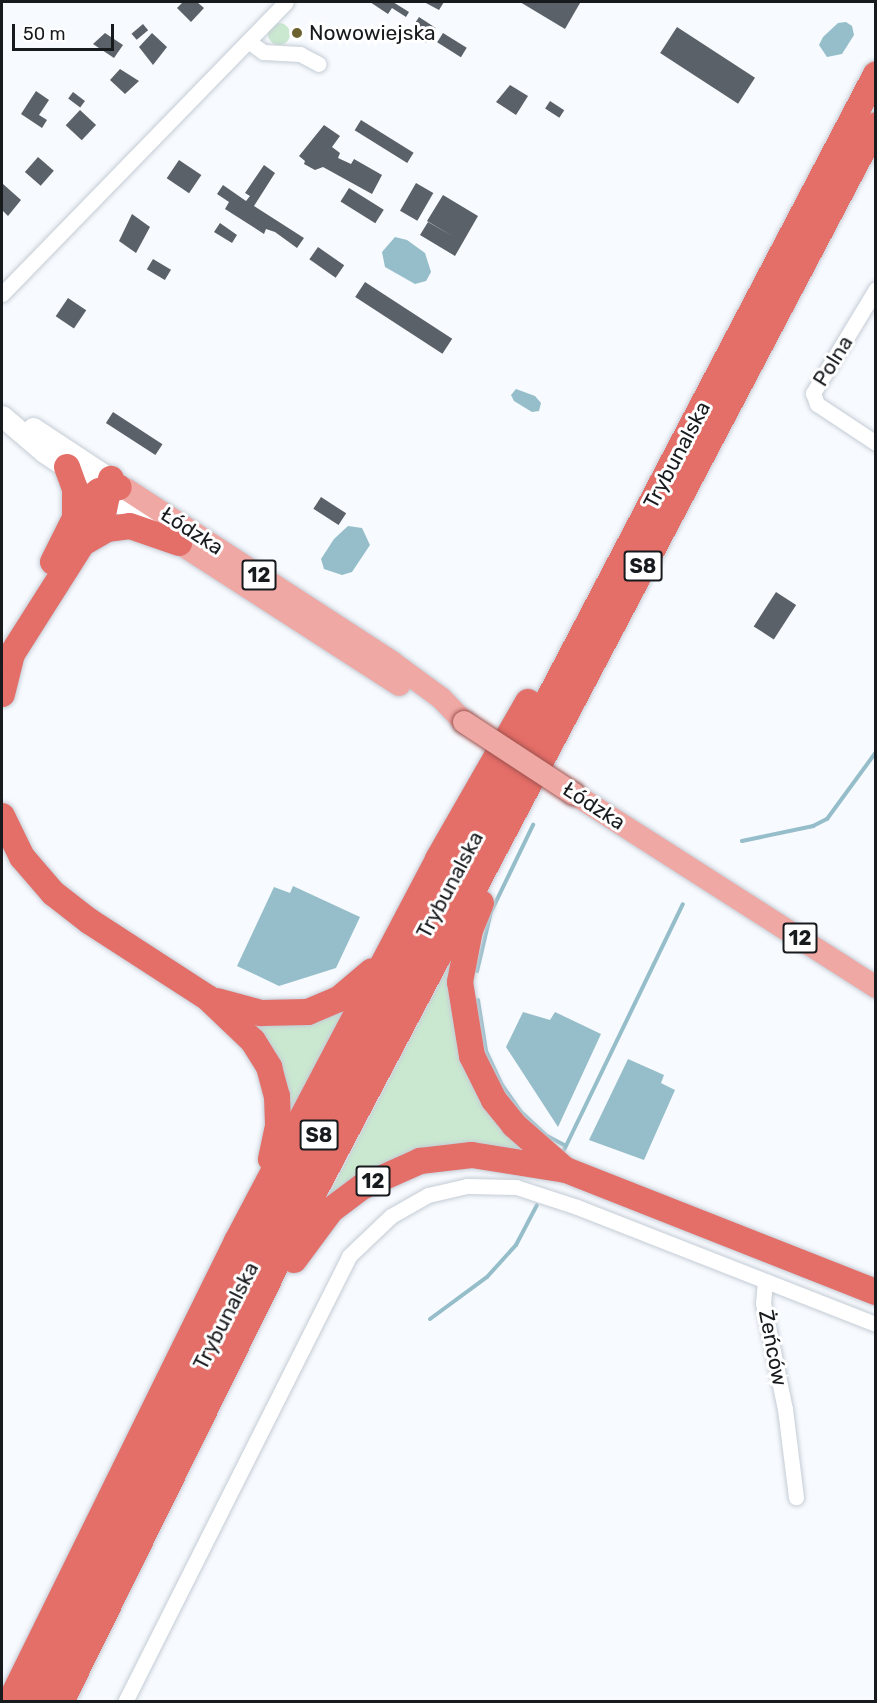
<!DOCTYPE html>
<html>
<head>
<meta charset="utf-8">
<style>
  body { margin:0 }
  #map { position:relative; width:877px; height:1703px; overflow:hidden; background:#f7fafe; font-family:Rubik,sans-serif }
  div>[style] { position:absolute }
  .green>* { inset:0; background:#cae8d0 }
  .round { border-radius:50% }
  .water>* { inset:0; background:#95beca }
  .stream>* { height:4px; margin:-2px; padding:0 2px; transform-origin:2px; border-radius:2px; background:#95beca }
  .building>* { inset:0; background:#5b6169; transform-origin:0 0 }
  .roads { filter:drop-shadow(0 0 2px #c4ccd5) drop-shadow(0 0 2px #c4ccd5) }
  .minor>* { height:15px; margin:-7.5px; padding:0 7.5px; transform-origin:7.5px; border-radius:7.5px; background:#fff }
  .secondary>* { height:21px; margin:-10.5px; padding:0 10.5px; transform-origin:10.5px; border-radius:10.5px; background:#fff }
  .primary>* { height:22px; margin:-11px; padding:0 11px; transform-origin:11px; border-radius:11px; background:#efa8a4 }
  .motorway>* { height:26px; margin:-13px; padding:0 13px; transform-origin:13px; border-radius:13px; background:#e46e68 }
  .bridges { filter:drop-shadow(0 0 2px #9d514e) drop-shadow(0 0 2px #9d514e) }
  .primary-bridge>* { height:22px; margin:-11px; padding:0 11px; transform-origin:11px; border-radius:11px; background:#efa8a4 }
  .dots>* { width:16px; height:16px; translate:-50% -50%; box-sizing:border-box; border:3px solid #fff; border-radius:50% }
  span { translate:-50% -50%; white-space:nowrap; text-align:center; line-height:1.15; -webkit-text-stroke:6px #fff; paint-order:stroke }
  .shield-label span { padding:2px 4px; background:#fff; border:2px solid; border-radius:4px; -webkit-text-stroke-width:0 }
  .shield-label { font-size:20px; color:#181b1e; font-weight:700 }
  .poi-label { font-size:21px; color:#181b1e }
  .left { translate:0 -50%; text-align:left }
  .street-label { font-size:21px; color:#181b1e }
  .frame { position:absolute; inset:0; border:3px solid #181b1e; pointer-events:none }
  .scale { position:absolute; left:12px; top:24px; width:102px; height:27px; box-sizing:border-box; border:3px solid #181b1e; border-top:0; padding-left:8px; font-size:18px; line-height:21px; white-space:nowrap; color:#181b1e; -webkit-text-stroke:4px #fff; paint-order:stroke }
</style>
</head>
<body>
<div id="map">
  <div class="green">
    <i class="round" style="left:268px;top:23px;width:22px;height:22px"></i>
    <i style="clip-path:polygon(448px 967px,453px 967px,455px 1004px,531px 1156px,474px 1145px,324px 1204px)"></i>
    <i style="clip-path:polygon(351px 1001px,291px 1118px,245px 1018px)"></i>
  </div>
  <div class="water">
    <i style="clip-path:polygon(846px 22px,852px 26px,854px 35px,842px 54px,827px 57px,819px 45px,823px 37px,838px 23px)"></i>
    <i style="clip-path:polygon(395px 237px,407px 240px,425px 253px,431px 272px,426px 281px,415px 284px,385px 267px,382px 252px)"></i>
    <i style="clip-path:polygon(516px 389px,535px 396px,541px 403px,539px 411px,532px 412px,514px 401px,511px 395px)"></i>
    <i style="clip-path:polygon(348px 526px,362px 528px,370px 545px,352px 572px,342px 575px,324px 569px,321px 559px,334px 539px)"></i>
    <i style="clip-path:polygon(293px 886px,360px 917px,336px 968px,279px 986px,237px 966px,274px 887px,290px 893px)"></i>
    <i style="clip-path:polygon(523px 1012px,550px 1020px,555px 1012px,601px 1034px,558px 1127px,506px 1047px)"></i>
    <i style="clip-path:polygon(628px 1059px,664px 1075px,661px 1083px,675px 1090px,644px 1160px,589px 1140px)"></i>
  </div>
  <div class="stream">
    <i style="left:742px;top:841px;width:73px;rotate:-11.9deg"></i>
    <i style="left:813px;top:826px;width:16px;rotate:-27deg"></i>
    <i style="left:827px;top:819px;width:83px;rotate:-53.8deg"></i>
    <i style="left:477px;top:971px;width:61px;rotate:-76.7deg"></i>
    <i style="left:491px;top:912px;width:97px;rotate:-64.2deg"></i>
    <i style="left:478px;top:1000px;width:52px;rotate:81.1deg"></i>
    <i style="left:486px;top:1051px;width:38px;rotate:65deg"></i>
    <i style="left:502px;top:1085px;width:33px;rotate:55deg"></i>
    <i style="left:521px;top:1112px;width:35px;rotate:43deg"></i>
    <i style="left:547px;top:1136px;width:21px;rotate:28deg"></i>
    <i style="left:564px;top:1150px;width:273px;rotate:-64.2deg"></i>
    <i style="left:430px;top:1319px;width:71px;rotate:-36.4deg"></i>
    <i style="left:487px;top:1277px;width:43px;rotate:-47.8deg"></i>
    <i style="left:516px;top:1245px;width:45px;rotate:-62.3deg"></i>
  </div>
  <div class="building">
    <i style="clip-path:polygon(183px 2px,197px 2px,204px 8px,191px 22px,177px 8px)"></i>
    <i style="clip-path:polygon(370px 2px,393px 2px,409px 12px,406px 17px,392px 8px,388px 14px)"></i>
    <i style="clip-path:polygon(424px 2px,444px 2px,439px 10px)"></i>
    <i style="clip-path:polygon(520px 2px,577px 2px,580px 3px,565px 29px)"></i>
    <i style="left:419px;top:17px;width:20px;height:18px;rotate:33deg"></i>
    <i style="left:143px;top:24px;width:8px;height:15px;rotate:50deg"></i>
    <i style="left:677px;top:27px;width:93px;height:31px;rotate:33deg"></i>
    <i style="clip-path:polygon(105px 33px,123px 45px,114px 58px,93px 44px)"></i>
    <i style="clip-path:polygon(152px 33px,167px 47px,153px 65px,139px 47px)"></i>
    <i style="left:443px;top:33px;width:28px;height:11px;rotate:32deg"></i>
    <i style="clip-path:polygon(120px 69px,139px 81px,125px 94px,110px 80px)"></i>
    <i style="clip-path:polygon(510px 85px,528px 96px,516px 115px,496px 102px)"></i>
    <i style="clip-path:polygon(36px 91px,49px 100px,39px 115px,47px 120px,42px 128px,21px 114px)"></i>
    <i style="left:73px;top:92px;width:15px;height:8px;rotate:37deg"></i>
    <i style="left:550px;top:101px;width:17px;height:9px;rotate:33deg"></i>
    <i style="left:80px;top:110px;width:22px;height:21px;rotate:43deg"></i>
    <i style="left:361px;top:120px;width:62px;height:12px;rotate:32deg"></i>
    <i style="clip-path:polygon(324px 125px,340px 136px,332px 147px,340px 153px,338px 158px,351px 164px,354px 159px,382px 175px,372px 194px,323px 167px,315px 170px,304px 164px,305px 161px,299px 156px)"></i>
    <i style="left:38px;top:157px;width:21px;height:20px;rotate:41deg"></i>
    <i style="left:179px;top:160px;width:27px;height:22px;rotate:34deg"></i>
    <i style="clip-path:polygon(264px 165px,275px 173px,254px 206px,304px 238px,297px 248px,275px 232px,266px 229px,264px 234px,225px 209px,229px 202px,217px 194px,223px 185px,246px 201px,250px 196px,245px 193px)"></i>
    <i style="left:416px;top:183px;width:20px;height:32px;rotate:30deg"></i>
    <i style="clip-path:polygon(3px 184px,21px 200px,8px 216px,2px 210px)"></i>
    <i style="left:349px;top:188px;width:41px;height:16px;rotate:32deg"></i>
    <i style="clip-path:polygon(443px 195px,478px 216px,455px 256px,420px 235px,428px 222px,454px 237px,427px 221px)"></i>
    <i style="clip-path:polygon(132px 214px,150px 227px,136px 253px,119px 241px)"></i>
    <i style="clip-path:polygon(220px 223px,237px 235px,232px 243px,214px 232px)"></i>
    <i style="left:318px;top:247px;width:32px;height:15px;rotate:35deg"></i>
    <i style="left:153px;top:259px;width:21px;height:12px;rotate:31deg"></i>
    <i style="left:365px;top:282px;width:104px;height:18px;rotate:33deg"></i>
    <i style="left:68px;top:298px;width:22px;height:22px;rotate:34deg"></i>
    <i style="left:113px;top:412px;width:59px;height:13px;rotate:33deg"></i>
    <i style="left:321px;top:497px;width:30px;height:14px;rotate:33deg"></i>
    <i style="left:776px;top:592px;width:24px;height:41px;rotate:33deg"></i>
  </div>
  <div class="roads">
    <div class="minor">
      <i style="left:248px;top:41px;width:19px;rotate:36deg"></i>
      <i style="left:263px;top:52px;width:37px;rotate:3deg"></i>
      <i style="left:300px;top:54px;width:21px;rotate:28deg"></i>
      <i style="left:876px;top:289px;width:122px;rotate:121.2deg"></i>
      <i style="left:813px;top:393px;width:12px;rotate:70deg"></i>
      <i style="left:817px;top:404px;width:71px;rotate:33.5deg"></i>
      <i style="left:2px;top:294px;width:407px;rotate:-45.8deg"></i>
      <i style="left:765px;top:1281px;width:22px;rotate:95deg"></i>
      <i style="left:763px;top:1303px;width:108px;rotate:78.3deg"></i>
      <i style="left:785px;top:1409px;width:89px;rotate:82.9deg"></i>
      <i style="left:125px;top:1702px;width:499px;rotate:-63.3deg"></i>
      <i style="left:349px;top:1256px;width:58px;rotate:-43.6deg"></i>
      <i style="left:391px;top:1216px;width:43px;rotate:-29.6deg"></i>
      <i style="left:428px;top:1195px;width:40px;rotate:-13deg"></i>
      <i style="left:467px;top:1186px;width:49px;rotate:1.2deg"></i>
      <i style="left:516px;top:1187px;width:64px;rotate:18.2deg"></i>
      <i style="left:577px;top:1207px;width:321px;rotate:21.4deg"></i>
    </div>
    <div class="secondary">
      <i style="left:2px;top:416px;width:55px;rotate:40.6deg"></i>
      <i style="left:44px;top:452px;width:144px;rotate:33.7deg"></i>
      <i style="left:33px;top:428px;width:102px;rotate:33.4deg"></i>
    </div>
    <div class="primary">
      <i style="left:126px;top:489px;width:317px;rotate:33deg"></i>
      <i style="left:392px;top:662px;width:61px;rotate:36.3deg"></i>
      <i style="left:441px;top:698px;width:33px;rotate:46deg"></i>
      <i style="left:179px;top:543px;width:262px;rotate:32.8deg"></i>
      <i style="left:574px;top:794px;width:358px;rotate:32.6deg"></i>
    </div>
    <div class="motorway">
      <i style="left:67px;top:467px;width:23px;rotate:70deg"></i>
      <i style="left:75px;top:489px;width:28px;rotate:90deg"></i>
      <i style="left:83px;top:543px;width:28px;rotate:-30deg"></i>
      <i style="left:107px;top:529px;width:23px;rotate:-7deg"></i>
      <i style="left:130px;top:526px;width:52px;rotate:19.1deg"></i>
      <i style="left:53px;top:562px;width:65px;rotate:-63.4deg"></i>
      <i style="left:82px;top:504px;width:21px;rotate:-37deg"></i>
      <i style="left:99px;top:491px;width:20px;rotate:-11deg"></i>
      <i style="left:2px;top:694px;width:41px;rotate:-76deg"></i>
      <i style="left:12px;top:654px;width:172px;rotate:-57.6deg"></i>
      <i style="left:104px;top:509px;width:31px;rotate:-77deg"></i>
      <i style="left:2px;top:816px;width:46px;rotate:64deg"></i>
      <i style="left:22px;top:857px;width:48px;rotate:49.3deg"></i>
      <i style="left:53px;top:893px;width:46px;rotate:37.9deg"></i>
      <i style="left:89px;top:921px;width:142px;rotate:32.9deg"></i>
      <i style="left:208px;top:998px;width:62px;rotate:43.7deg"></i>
      <i style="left:253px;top:1041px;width:31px;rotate:58deg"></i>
      <i style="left:269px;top:1067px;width:30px;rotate:75deg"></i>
      <i style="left:277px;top:1096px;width:30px;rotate:88deg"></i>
      <i style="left:278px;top:1126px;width:34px;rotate:102deg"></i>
      <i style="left:481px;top:903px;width:29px;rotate:112deg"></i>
      <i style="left:470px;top:930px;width:53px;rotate:100.9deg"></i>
      <i style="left:460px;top:982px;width:75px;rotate:80.8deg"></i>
      <i style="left:472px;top:1056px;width:49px;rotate:63.4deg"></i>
      <i style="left:494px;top:1100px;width:32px;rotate:51deg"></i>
      <i style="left:514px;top:1125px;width:67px;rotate:41.3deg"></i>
      <i style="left:217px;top:1001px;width:46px;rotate:15.3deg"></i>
      <i style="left:261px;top:1013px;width:47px;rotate:-1.2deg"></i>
      <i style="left:308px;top:1012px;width:34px;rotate:-23deg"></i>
      <i style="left:339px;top:999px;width:43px;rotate:-40.3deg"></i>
      <i style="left:294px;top:1260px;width:62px;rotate:-53.5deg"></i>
      <i style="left:331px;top:1210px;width:39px;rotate:-37deg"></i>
      <i style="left:362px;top:1187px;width:64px;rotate:-24.1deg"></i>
      <i style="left:420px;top:1161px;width:52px;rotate:-6.6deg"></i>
      <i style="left:472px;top:1155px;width:95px;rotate:9.1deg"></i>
      <i style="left:566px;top:1170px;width:333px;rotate:21.5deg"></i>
      <i style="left:10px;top:1702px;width:514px;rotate:-63.78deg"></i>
      <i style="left:237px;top:1241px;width:432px;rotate:-62.2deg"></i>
      <i style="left:438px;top:859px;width:181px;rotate:-60.2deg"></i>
      <i style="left:36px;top:1702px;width:516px;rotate:-63.63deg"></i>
      <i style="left:265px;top:1240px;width:1316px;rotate:-62.34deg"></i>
      <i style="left:61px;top:1702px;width:505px;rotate:-63.79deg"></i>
      <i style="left:284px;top:1249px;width:1270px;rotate:-62.22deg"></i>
    </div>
  </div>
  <div class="bridges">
    <div class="primary-bridge">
      <i style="left:464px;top:722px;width:131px;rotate:33.2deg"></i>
    </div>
  </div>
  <div class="dots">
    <i style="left:297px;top:33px;background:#6c622f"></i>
  </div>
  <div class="shield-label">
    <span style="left:643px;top:566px">S8</span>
    <span style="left:259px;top:575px">12</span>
    <span style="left:800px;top:938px">12</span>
    <span style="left:319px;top:1135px">S8</span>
    <span style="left:373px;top:1181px">12</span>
  </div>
  <div class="poi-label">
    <span class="left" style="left:309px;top:33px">Nowowiejska</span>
  </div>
  <div class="street-label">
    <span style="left:833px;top:361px;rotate:-58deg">Polna</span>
    <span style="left:677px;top:455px;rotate:-62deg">Trybunalska</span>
    <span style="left:192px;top:531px;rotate:33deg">Łódzka</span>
    <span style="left:594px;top:806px;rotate:33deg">Łódzka</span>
    <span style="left:450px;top:885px;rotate:-62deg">Trybunalska</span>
    <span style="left:226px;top:1316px;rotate:-63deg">Trybunalska</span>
    <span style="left:773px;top:1348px;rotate:79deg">Żeńców</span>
  </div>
  <div class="frame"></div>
  <div class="scale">50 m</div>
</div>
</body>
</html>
